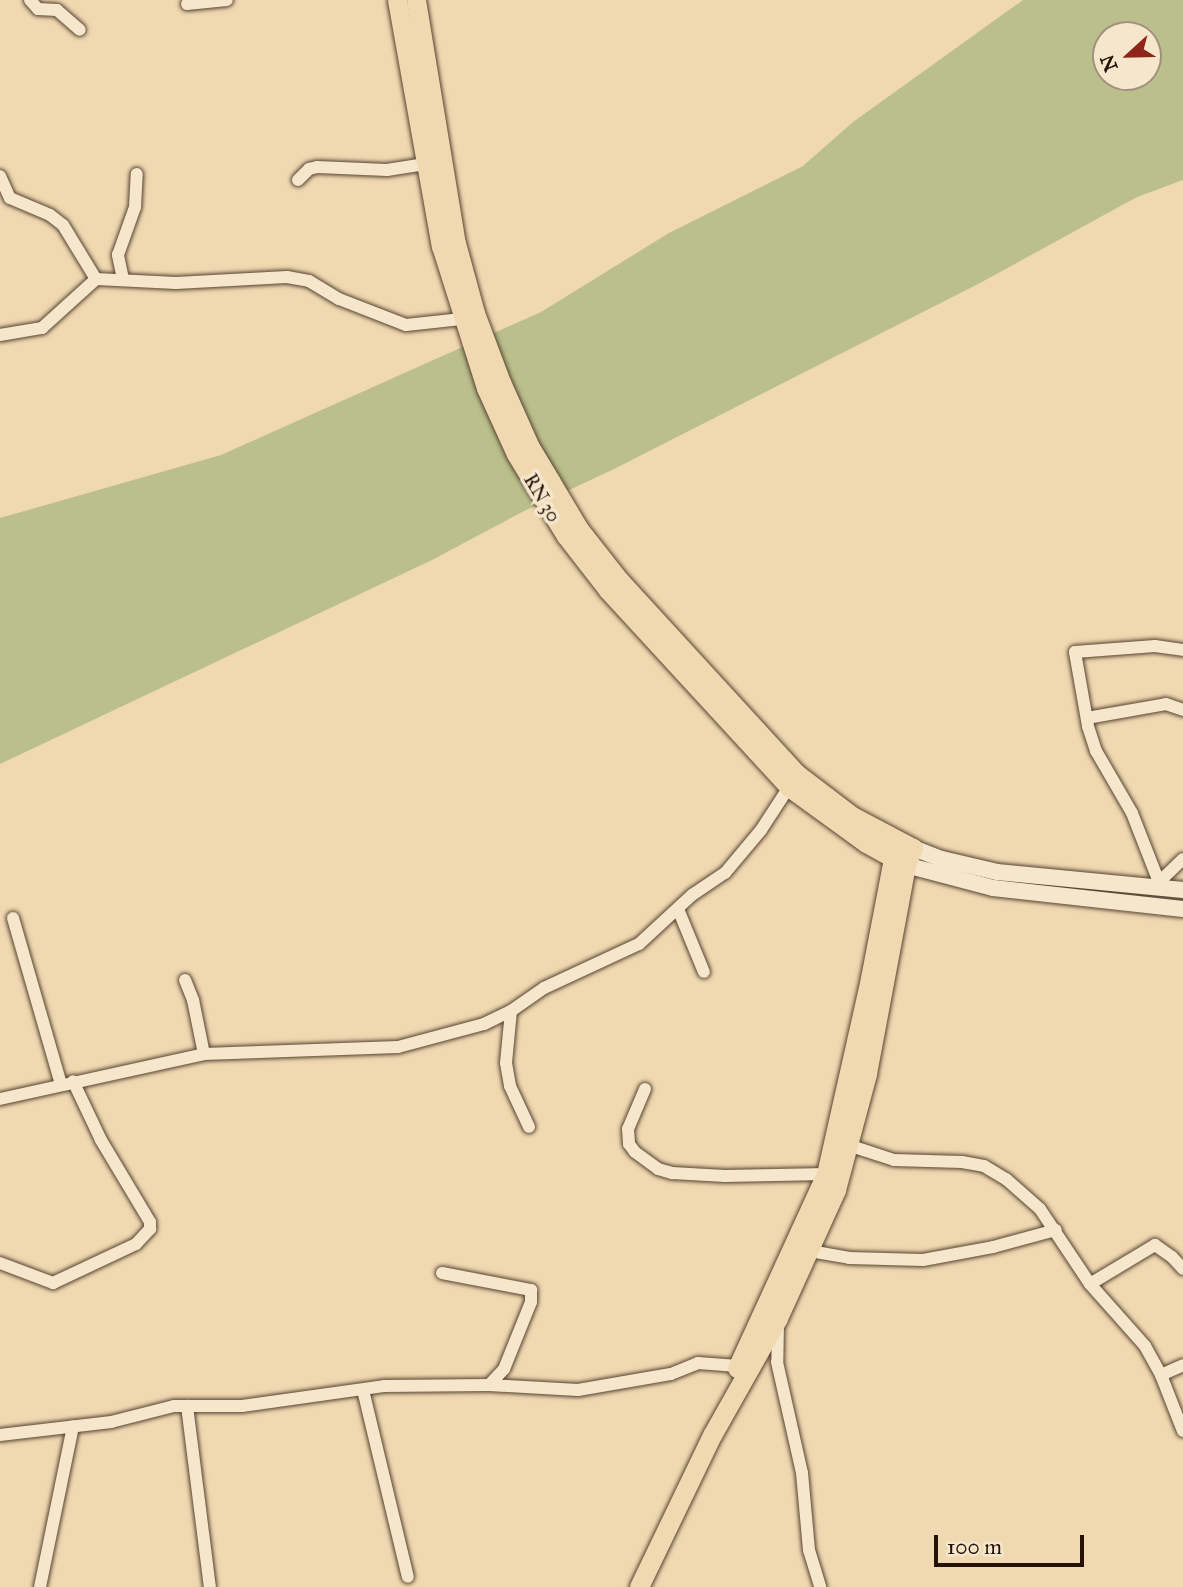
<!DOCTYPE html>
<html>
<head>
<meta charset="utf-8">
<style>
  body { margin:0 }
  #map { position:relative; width:1183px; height:1587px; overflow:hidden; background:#f0d9b1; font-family:"IM FELL Great Primer",serif }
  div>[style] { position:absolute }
  .green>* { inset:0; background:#babf8c }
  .roads { filter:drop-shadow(0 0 2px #574432) drop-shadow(0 0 2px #574432) }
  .minor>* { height:12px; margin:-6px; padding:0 6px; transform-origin:6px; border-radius:6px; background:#f5e6cc }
  .tertiary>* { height:16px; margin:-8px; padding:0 8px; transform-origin:8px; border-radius:8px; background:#f5e6cc }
  .primary>* { height:19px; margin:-9.5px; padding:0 9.5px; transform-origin:9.5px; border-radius:9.5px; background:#f0d9b1 }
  span { translate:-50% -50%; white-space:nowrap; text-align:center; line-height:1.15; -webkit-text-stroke:7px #f5e6cc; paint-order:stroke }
  .street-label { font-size:19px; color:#241208 }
  .north { position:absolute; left:1092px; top:21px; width:70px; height:70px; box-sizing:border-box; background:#f5e6cc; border:2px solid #a1917e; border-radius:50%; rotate:248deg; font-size:19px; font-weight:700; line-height:28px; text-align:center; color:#241208 }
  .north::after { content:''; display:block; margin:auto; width:24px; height:32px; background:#8f2418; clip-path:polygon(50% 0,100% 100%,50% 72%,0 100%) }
  .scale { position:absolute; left:934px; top:1535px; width:150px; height:32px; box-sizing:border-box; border:4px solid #241208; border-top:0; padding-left:9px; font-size:21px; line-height:24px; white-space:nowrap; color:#241208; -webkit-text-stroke:5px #f5e6cc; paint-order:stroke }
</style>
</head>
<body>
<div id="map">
  <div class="green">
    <i style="clip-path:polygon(evenodd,1023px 0,1183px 0,1183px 180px,1137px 197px,980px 283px,612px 470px,524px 511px,432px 560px,0 764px,0 518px,221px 455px,541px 312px,669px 233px,803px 166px,853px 122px,1023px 0,1106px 35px,1148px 35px,1148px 77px,1106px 77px,1106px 35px)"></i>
  </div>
  <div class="roads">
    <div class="minor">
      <i style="left:30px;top:0;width:12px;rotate:48deg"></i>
      <i style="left:38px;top:9px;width:19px;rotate:3deg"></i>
      <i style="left:57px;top:10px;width:30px;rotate:41deg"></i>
      <i style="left:187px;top:4px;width:40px;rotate:-5.7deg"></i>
      <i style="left:0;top:176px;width:24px;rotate:66deg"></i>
      <i style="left:10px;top:198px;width:43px;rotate:23deg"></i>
      <i style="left:50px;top:215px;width:16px;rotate:38deg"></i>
      <i style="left:63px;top:225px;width:63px;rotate:58.6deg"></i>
      <i style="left:298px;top:180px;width:16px;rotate:-45deg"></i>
      <i style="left:309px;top:169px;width:8px;rotate:-14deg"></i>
      <i style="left:317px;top:167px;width:70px;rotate:2.5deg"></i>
      <i style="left:387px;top:170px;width:37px;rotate:-9deg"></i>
      <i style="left:123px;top:279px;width:25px;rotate:-102deg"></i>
      <i style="left:118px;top:255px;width:51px;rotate:-70.5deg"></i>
      <i style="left:135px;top:207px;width:33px;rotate:-87deg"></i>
      <i style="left:0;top:335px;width:43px;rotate:-9.5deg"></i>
      <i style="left:42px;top:328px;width:73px;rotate:-42.2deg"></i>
      <i style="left:96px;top:279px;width:80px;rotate:2.9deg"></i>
      <i style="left:176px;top:283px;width:111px;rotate:-3.1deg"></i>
      <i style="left:287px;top:277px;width:22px;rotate:10deg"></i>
      <i style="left:309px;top:281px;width:35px;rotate:31deg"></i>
      <i style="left:339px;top:299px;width:72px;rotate:21.2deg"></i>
      <i style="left:406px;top:325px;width:56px;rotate:-6.1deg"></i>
      <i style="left:1087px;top:718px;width:80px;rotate:-10deg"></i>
      <i style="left:1166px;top:704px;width:18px;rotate:19deg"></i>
      <i style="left:1159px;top:882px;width:74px;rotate:-111.4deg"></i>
      <i style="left:1132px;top:813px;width:72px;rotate:-120.1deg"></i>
      <i style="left:1096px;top:751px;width:26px;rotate:-108deg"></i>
      <i style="left:1088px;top:726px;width:75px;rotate:-100deg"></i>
      <i style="left:1075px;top:652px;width:80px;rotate:-4.3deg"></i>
      <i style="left:1155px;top:646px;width:28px;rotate:8deg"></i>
      <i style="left:1156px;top:885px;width:37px;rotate:-44deg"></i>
      <i style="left:678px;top:909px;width:68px;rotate:67.6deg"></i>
      <i style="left:13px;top:918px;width:173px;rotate:73.9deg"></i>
      <i style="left:185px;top:980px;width:22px;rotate:68deg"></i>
      <i style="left:193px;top:1000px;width:55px;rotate:78.5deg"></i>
      <i style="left:511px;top:1011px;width:52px;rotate:95.5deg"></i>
      <i style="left:506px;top:1063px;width:23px;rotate:80deg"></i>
      <i style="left:510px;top:1086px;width:45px;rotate:65.1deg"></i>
      <i style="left:645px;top:1089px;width:43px;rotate:113deg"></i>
      <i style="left:628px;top:1129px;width:15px;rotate:86deg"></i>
      <i style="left:629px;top:1144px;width:10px;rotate:53deg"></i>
      <i style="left:635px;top:1152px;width:29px;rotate:36deg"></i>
      <i style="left:658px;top:1169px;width:15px;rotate:16deg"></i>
      <i style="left:672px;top:1173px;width:53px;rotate:3.2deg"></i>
      <i style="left:725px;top:1176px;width:101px;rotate:-1.1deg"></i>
      <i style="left:0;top:1099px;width:209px;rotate:-12.4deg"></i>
      <i style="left:204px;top:1054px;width:194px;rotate:-2.1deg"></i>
      <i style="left:398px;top:1047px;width:89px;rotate:-15deg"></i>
      <i style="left:484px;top:1024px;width:30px;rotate:-26deg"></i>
      <i style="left:511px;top:1011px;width:40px;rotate:-34.9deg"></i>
      <i style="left:544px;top:988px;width:105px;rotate:-24.9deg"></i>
      <i style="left:639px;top:944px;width:72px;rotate:-42.8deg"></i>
      <i style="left:692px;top:895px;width:40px;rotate:-34deg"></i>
      <i style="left:725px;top:873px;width:56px;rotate:-50.1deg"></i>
      <i style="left:761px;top:830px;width:51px;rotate:-56.9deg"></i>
      <i style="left:848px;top:1145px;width:48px;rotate:18.1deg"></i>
      <i style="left:894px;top:1160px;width:68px;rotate:1.7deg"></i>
      <i style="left:962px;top:1162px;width:22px;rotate:10deg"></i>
      <i style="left:984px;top:1166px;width:26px;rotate:31deg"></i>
      <i style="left:1006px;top:1179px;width:45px;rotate:41.4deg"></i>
      <i style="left:1040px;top:1209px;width:90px;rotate:56.3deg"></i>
      <i style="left:1090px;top:1284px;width:83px;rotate:48.4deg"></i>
      <i style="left:1145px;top:1346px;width:33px;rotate:61deg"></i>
      <i style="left:1161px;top:1375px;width:60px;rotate:68.6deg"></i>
      <i style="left:810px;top:1251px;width:40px;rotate:10deg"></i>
      <i style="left:849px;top:1258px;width:74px;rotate:1.5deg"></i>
      <i style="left:923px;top:1260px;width:71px;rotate:-10.5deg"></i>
      <i style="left:993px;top:1247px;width:65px;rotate:-15.1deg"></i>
      <i style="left:0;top:1263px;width:57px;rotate:20.7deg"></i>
      <i style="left:53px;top:1283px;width:92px;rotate:-25.2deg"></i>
      <i style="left:136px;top:1244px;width:21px;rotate:-47deg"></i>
      <i style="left:150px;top:1229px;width:7px;rotate:-90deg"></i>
      <i style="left:150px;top:1222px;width:96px;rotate:-120.9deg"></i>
      <i style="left:101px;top:1140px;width:65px;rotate:-115.4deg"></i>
      <i style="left:442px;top:1273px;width:91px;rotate:10.8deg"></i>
      <i style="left:531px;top:1290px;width:12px;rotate:90deg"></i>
      <i style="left:531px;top:1302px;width:72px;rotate:111.9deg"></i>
      <i style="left:504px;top:1369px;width:22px;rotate:133deg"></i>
      <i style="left:1090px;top:1284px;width:76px;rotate:-31deg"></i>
      <i style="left:1155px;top:1245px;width:21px;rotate:35deg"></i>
      <i style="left:1172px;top:1257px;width:16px;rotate:47deg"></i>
      <i style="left:778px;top:1323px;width:39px;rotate:91deg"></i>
      <i style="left:777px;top:1362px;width:114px;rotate:77.3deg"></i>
      <i style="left:802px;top:1473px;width:77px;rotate:84.8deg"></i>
      <i style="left:809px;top:1550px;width:39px;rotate:73deg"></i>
      <i style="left:1161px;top:1375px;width:24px;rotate:-24deg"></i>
      <i style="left:363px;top:1390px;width:192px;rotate:76.5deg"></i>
      <i style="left:187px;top:1406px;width:182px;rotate:82.8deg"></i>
      <i style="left:0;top:1435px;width:112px;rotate:-6.7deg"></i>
      <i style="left:111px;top:1422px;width:65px;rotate:-14.3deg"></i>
      <i style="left:174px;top:1406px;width:68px"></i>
      <i style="left:242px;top:1406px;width:143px;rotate:-8deg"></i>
      <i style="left:384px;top:1386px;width:105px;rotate:-0.5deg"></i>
      <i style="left:489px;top:1385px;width:89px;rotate:3.2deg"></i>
      <i style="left:578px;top:1390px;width:94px;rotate:-9.8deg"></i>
      <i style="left:671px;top:1374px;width:29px;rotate:-22deg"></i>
      <i style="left:698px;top:1363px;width:40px;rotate:4.3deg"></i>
      <i style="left:40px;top:1587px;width:164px;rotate:-78.4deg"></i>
    </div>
    <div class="tertiary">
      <i style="left:913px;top:848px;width:31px;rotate:21deg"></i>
      <i style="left:942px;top:859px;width:57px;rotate:13.3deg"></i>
      <i style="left:997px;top:872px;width:187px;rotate:5.5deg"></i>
      <i style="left:906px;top:865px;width:90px;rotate:14.8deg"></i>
      <i style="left:993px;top:888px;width:191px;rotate:6.3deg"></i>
    </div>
    <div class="primary">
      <i style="left:397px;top:0;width:250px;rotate:79.9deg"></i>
      <i style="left:441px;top:246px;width:149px;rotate:72.4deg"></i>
      <i style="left:486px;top:388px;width:72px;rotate:65.6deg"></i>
      <i style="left:516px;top:454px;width:96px;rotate:58.6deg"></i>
      <i style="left:566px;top:536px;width:68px;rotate:52.1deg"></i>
      <i style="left:608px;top:590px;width:268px;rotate:47.4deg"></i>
      <i style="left:789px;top:787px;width:95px;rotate:36deg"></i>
      <i style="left:866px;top:843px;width:46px;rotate:28.8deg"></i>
      <i style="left:416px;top:0;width:246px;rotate:80.7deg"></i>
      <i style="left:456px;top:243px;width:73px;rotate:74.8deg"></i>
      <i style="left:475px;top:313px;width:74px;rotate:69.4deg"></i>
      <i style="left:501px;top:382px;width:71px;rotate:66deg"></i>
      <i style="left:530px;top:447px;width:41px;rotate:59deg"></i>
      <i style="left:551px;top:482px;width:55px;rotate:59.2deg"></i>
      <i style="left:579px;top:529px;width:65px;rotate:51.9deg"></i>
      <i style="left:619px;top:580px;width:263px;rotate:47.5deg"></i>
      <i style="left:797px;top:774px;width:69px;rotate:37.4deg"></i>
      <i style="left:852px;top:816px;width:69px;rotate:27.7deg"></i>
      <i style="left:913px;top:848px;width:18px;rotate:112deg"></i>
      <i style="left:906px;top:865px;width:213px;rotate:100.6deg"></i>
      <i style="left:867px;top:1074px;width:120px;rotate:105deg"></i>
      <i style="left:836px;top:1190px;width:141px;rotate:114.4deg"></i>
      <i style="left:778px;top:1318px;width:134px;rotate:119.4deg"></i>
      <i style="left:712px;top:1435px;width:169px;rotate:115.7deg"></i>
      <i style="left:737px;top:1368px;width:213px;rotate:-65.4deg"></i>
      <i style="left:826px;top:1174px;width:201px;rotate:-77.3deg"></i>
      <i style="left:870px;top:978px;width:132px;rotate:-79.1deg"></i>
    </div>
  </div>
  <div class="street-label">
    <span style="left:542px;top:498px;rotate:59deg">RN 30</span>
  </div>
  <div class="north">N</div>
  <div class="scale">100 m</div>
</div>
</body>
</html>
